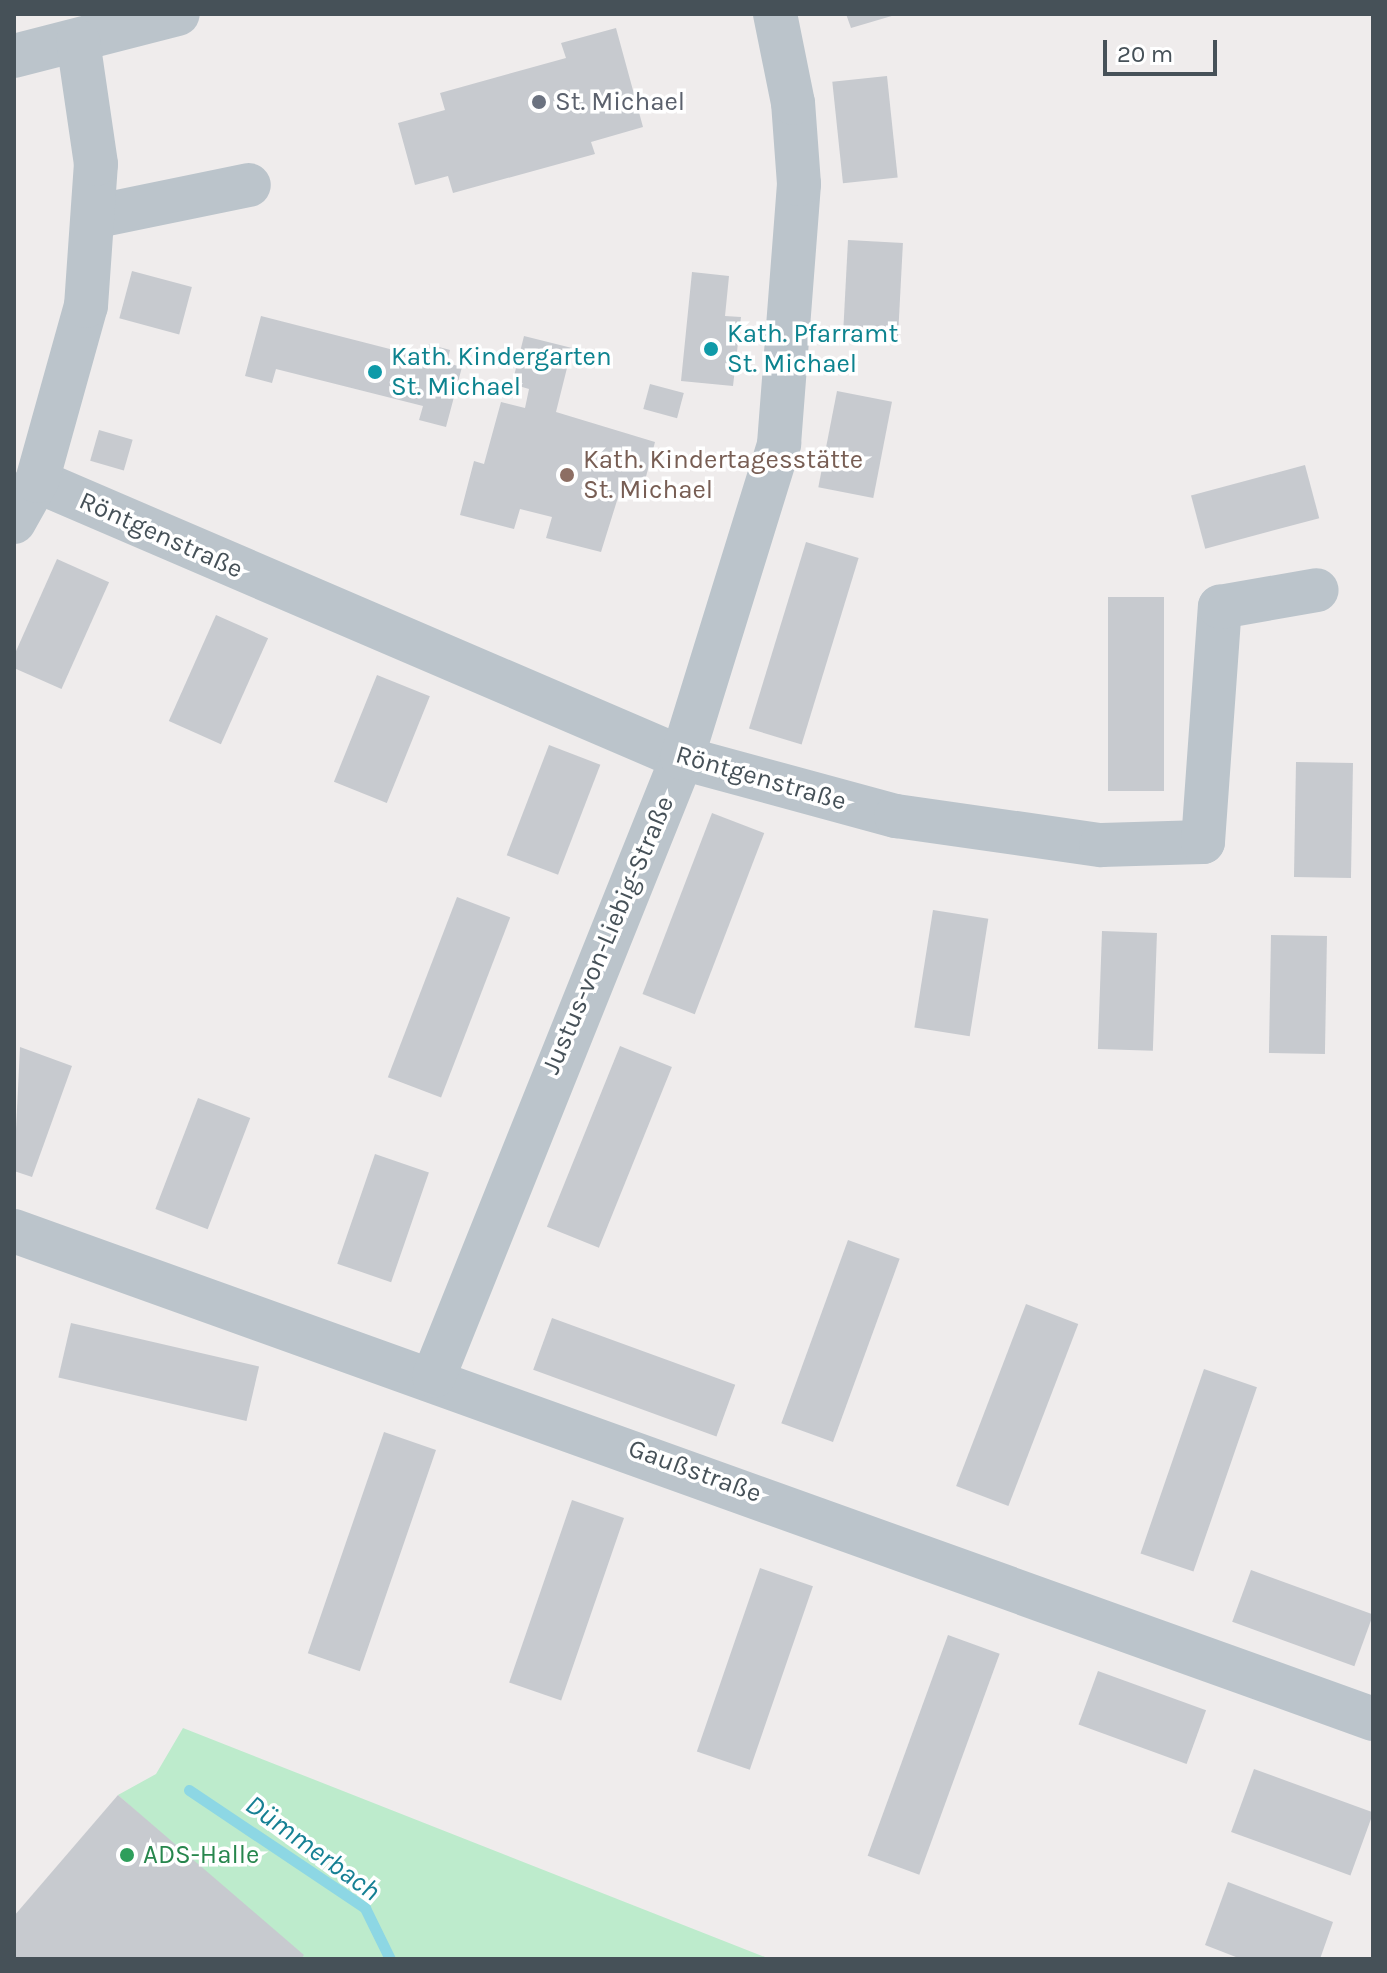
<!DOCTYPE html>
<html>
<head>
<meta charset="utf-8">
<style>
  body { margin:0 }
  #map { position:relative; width:1387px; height:1973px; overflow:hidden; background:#efecec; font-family:Karla,sans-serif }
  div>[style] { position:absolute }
  .green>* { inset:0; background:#bdebcc }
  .stream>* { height:11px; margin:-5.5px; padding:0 5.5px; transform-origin:5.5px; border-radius:5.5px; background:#8dd7e4 }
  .building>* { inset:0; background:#c7cacf; transform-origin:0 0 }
  .minor>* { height:44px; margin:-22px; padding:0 22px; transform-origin:22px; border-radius:22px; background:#bbc4cb }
  .dots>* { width:22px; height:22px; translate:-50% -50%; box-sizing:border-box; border:4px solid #fff; border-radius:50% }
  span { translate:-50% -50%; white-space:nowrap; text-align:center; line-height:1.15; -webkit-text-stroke:7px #fff; paint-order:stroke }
  .worship-label { font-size:26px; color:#5b616d }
  .left { translate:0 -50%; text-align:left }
  .culture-label { font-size:26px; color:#0d838f }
  .education-label { font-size:26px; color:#785e54 }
  .street-label { font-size:26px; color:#465158 }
  .leisure-label { font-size:26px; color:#27864d }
  .water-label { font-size:28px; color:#168094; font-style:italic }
  .frame { position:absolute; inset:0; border:16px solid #465158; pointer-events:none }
  .scale { position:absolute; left:1103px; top:40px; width:114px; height:36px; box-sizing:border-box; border:4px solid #465158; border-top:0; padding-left:10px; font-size:24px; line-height:28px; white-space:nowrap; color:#465158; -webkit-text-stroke:6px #fff; paint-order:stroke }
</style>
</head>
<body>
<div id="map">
  <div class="green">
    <i style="clip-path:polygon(183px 1728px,770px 1959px,301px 1959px,118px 1795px,156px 1774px)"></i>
  </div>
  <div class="stream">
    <i style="left:189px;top:1790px;width:212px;rotate:33.8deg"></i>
    <i style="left:365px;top:1908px;width:57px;rotate:63.9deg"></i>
  </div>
  <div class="building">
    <i style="clip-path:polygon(846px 14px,895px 14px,895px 15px,851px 28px)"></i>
    <i style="clip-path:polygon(616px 28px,643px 127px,591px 142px,595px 154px,453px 193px,448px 176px,415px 185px,398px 123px,445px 110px,440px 93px,566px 58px,561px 43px)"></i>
    <i style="left:887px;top:76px;width:102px;height:55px;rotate:84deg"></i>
    <i style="left:848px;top:240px;width:55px;height:97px;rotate:3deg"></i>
    <i style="left:132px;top:271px;width:62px;height:49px;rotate:15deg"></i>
    <i style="clip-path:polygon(692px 272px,729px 276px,725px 316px,741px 317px,733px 386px,681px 381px)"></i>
    <i style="clip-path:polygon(261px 316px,425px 358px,428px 344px,450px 350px,447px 363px,462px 367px,446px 427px,419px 420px,423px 406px,276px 369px,272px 383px,245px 376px)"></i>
    <i style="clip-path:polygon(524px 336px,572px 348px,556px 412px,655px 442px,641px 496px,620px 491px,601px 552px,546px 538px,552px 517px,520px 509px,514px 529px,460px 515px,474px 461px,484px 464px,501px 402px,525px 408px,529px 389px,512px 384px)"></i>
    <i style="left:650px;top:384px;width:35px;height:26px;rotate:15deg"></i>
    <i style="left:837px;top:391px;width:56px;height:98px;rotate:11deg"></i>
    <i style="left:99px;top:430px;width:35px;height:32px;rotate:16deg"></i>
    <i style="left:1305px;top:465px;width:55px;height:118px;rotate:75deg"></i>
    <i style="left:806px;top:542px;width:55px;height:195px;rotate:17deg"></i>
    <i style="left:57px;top:559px;width:57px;height:117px;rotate:24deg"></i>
    <i style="left:1108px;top:597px;width:56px;height:194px"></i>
    <i style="left:216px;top:615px;width:57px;height:116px;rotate:24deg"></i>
    <i style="left:377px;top:675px;width:57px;height:115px;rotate:22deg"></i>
    <i style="left:549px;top:745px;width:55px;height:118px;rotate:21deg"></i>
    <i style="left:1296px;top:762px;width:57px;height:115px;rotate:1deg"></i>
    <i style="left:712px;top:813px;width:56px;height:194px;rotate:21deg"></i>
    <i style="left:457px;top:897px;width:57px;height:193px;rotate:21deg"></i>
    <i style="left:933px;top:910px;width:56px;height:119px;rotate:9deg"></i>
    <i style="left:1102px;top:931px;width:55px;height:118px;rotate:2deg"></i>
    <i style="left:1271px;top:935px;width:56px;height:118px;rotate:1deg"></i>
    <i style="left:620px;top:1046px;width:56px;height:195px;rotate:22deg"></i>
    <i style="clip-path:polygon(20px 1047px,72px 1066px,32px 1177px,14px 1171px)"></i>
    <i style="left:198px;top:1098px;width:56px;height:119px;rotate:21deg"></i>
    <i style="left:375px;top:1154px;width:57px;height:116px;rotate:19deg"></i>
    <i style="left:848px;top:1240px;width:55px;height:195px;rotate:20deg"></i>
    <i style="left:1026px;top:1304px;width:56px;height:195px;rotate:21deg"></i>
    <i style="left:552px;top:1318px;width:195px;height:55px;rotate:20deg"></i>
    <i style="left:71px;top:1323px;width:193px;height:56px;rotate:13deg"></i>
    <i style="left:1204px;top:1369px;width:56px;height:195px;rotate:19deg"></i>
    <i style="left:384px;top:1432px;width:55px;height:234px;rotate:19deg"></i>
    <i style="left:572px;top:1500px;width:55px;height:193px;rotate:19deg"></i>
    <i style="left:760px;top:1568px;width:56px;height:194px;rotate:19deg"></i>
    <i style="left:1251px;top:1570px;width:130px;height:55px;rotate:20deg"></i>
    <i style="left:948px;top:1635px;width:55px;height:235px;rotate:20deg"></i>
    <i style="left:1098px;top:1671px;width:115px;height:57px;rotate:20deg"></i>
    <i style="left:1254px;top:1769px;width:127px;height:67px;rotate:20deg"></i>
    <i style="clip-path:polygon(118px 1795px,304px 1955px,301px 1959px,14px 1959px,14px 1916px)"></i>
    <i style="clip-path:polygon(1228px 1882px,1333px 1922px,1320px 1959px,1241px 1959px,1205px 1945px)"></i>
  </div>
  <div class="minor">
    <i style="left:14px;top:56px;width:169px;rotate:-14.4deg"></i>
    <i style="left:93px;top:217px;width:159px;rotate:-11.6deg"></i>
    <i style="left:37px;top:481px;width:702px;rotate:23.24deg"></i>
    <i style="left:682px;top:758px;width:222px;rotate:15.2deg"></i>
    <i style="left:896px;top:816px;width:207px;rotate:8.1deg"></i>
    <i style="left:1101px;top:845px;width:102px;rotate:-1.7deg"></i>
    <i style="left:1203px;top:842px;width:236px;rotate:-85.9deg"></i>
    <i style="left:1220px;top:607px;width:98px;rotate:-9.9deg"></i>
    <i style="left:14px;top:522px;width:47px;rotate:-60.7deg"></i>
    <i style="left:37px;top:481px;width:182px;rotate:-74.4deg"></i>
    <i style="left:86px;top:306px;width:142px;rotate:-86deg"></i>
    <i style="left:96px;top:164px;width:124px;rotate:-98.3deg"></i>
    <i style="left:14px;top:1231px;width:1444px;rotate:19.75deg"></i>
    <i style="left:434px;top:1376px;width:666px;rotate:-68.13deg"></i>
    <i style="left:682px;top:758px;width:329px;rotate:-72.8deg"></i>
    <i style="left:779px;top:444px;width:261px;rotate:-85.6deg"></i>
    <i style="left:799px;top:184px;width:81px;rotate:-94.2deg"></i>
    <i style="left:793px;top:103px;width:91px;rotate:-101.4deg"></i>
  </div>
  <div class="dots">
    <i style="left:539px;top:102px;background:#6b7280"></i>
    <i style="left:711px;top:349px;background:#0f9aa8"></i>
    <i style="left:375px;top:372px;background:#0f9aa8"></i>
    <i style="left:567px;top:475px;background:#8d6e63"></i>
    <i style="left:127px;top:1855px;background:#2e9e5b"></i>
  </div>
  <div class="worship-label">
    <span class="left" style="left:555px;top:102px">St. Michael</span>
  </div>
  <div class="culture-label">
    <span class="left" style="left:727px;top:349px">Kath. Pfarramt<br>St. Michael</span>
    <span class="left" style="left:391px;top:372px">Kath. Kindergarten<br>St. Michael</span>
  </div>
  <div class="education-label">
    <span class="left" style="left:583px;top:475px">Kath. Kindertagesstätte<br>St. Michael</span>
  </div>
  <div class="street-label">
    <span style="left:161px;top:535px;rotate:24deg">Röntgenstraße</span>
    <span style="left:761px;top:778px;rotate:16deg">Röntgenstraße</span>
    <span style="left:608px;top:935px;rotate:-67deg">Justus-von-Liebig-Straße</span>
    <span style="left:695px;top:1471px;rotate:20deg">Gaußstraße</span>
  </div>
  <div class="leisure-label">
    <span class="left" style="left:143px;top:1855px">ADS-Halle</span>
  </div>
  <div class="water-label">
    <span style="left:313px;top:1848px;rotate:36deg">Dümmerbach</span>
  </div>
  <div class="frame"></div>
  <div class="scale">20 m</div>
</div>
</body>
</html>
